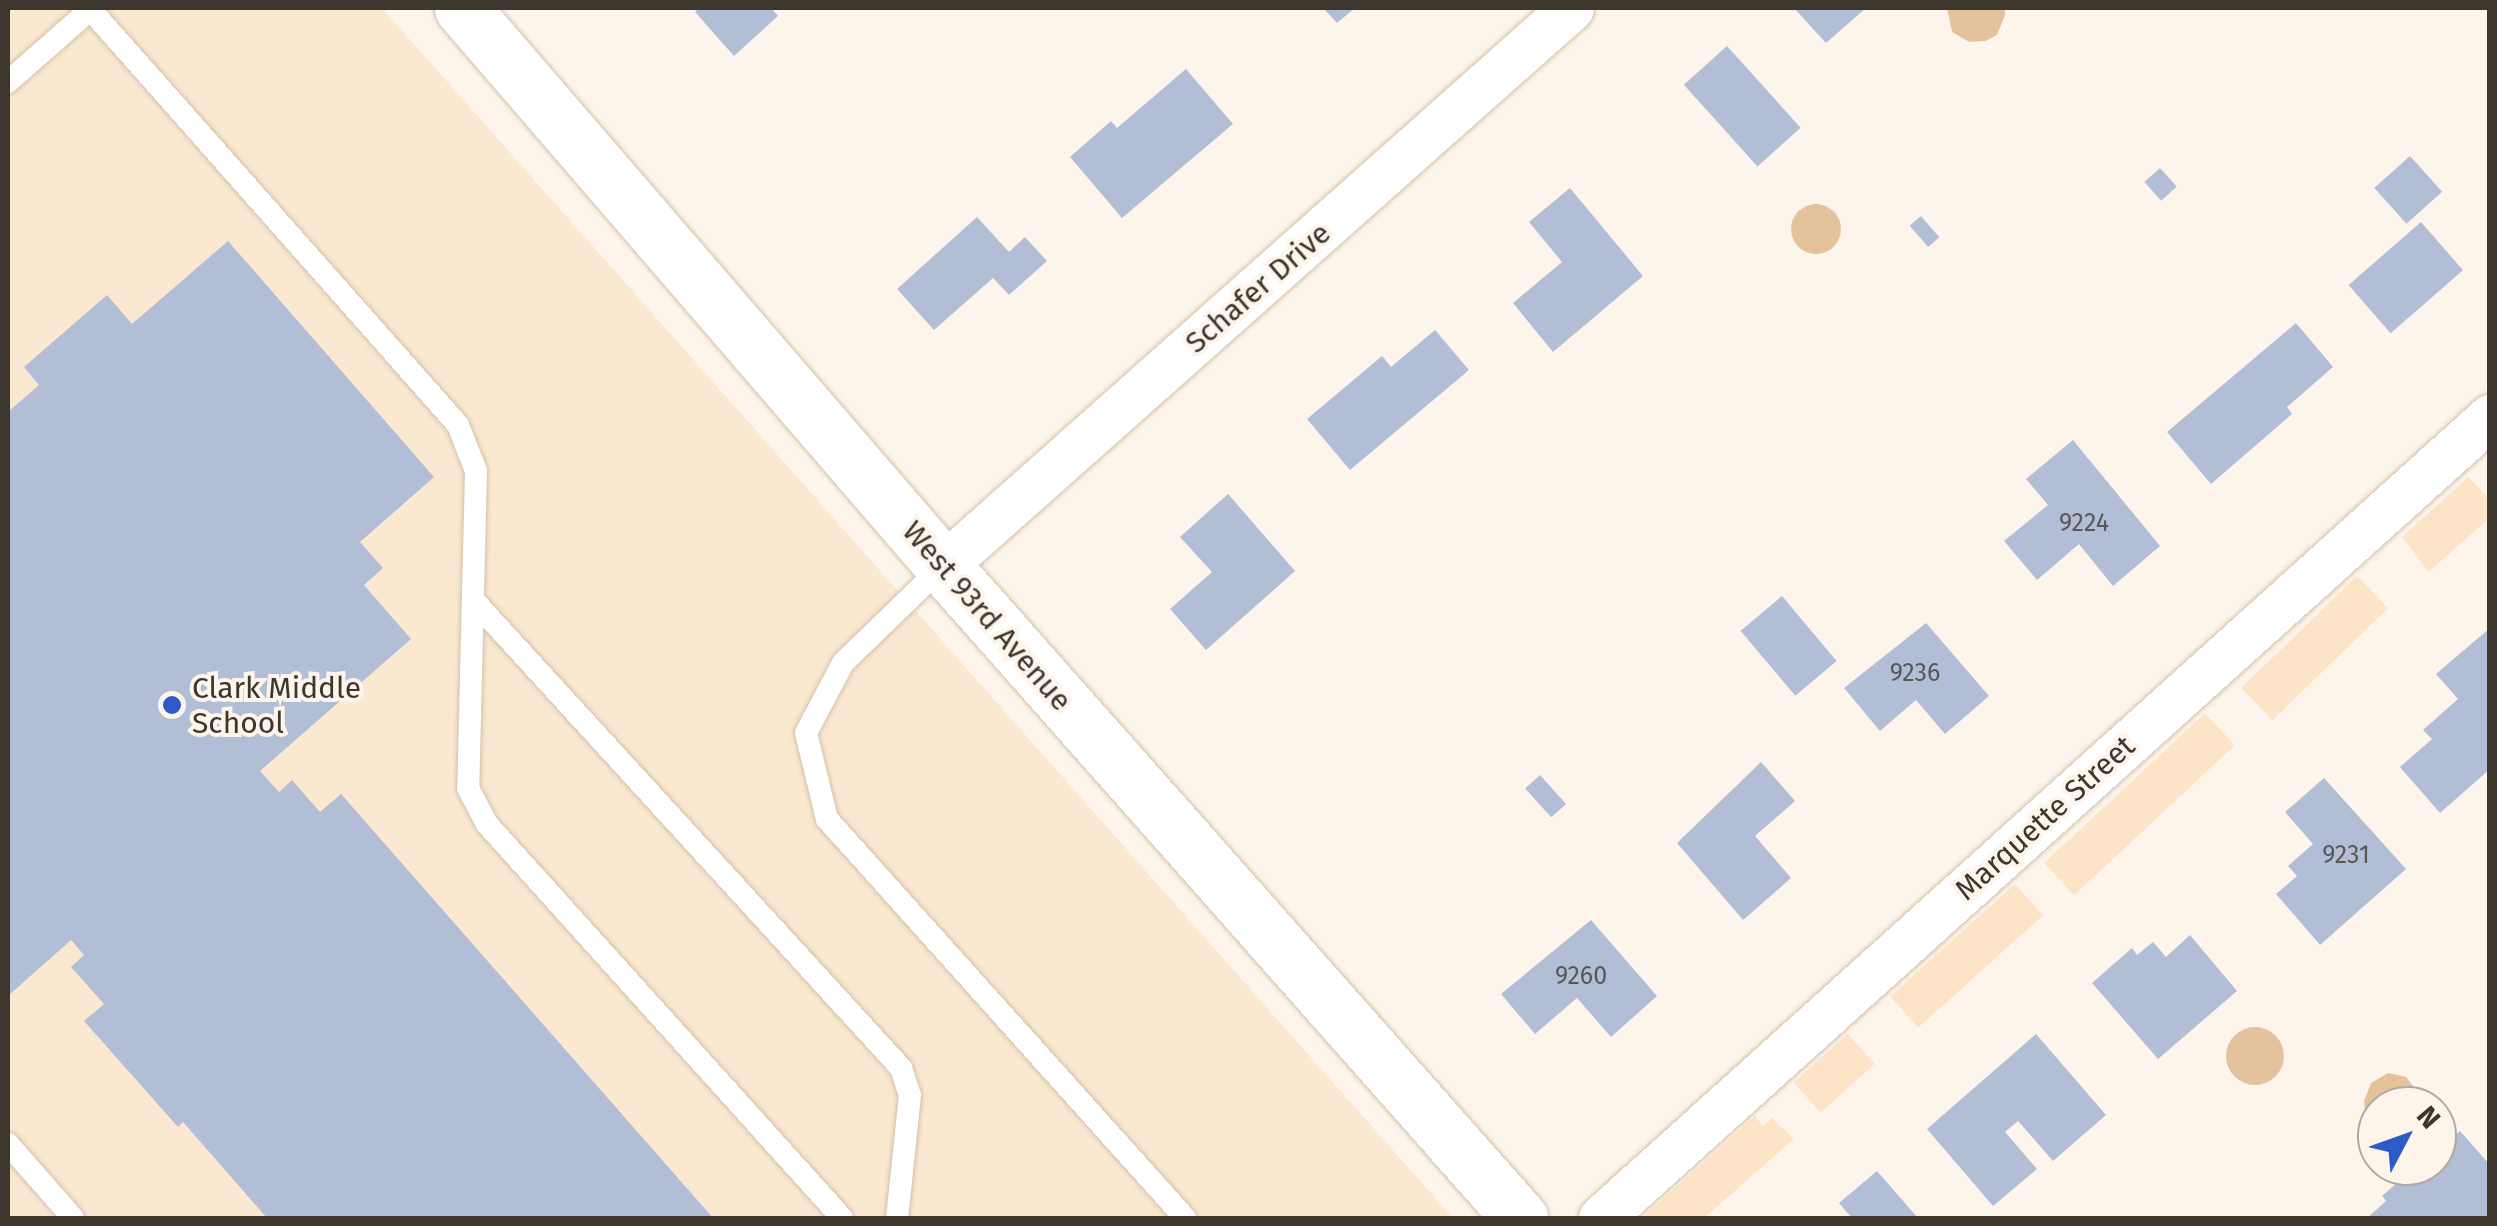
<!DOCTYPE html>
<html>
<head>
<meta charset="utf-8">
<style>
  body { margin:0 }
  #map { position:relative; width:2497px; height:1226px; overflow:hidden; background:#fdf5ec; font-family:"Fira Sans",sans-serif }
  div>[style] { position:absolute }
  .built>* { inset:0; background:#fbe8d1 }
  .green>* { inset:0; background:#fee4c6; transform-origin:0 0 }
  .water>* { inset:0; background:#e4c39c }
  .round { border-radius:50% }
  .building>* { inset:0; background:#b2bed6; transform-origin:0 0 }
  .roads { filter:drop-shadow(0 0 2px #d3c1ab) drop-shadow(0 0 2px #d3c1ab) }
  .service>* { height:22px; margin:-11px; padding:0 11px; transform-origin:11px; border-radius:11px; background:#fff }
  .minor>* { height:45px; margin:-22.5px; padding:0 22.5px; transform-origin:22.5px; border-radius:22.5px; background:#fff }
  .tertiary>* { height:55px; margin:-27.5px; padding:0 27.5px; transform-origin:27.5px; border-radius:27.5px; background:#fff }
  .dots>* { width:28px; height:28px; translate:-50% -50%; box-sizing:border-box; border:5px solid #fdf5ec; border-radius:50% }
  span { translate:-50% -50%; white-space:nowrap; text-align:center; line-height:1.15; -webkit-text-stroke:8px #fdf5ec; paint-order:stroke }
  .number-label { font-size:25px; color:#5a5857 }
  .number-label span { -webkit-text-stroke-width:0 }
  .street-label { font-size:30px; color:#3d362d }
  .poi-label { font-size:30px; color:#3d362d }
  .left { translate:0 -50%; text-align:left }
  .frame { position:absolute; inset:0; border:10px solid #3d362d; pointer-events:none }
  .north { position:absolute; left:2357px; top:1086px; width:100px; height:100px; box-sizing:border-box; background:#fdf5ec; border:2px solid #b0a9a0; border-radius:50%; rotate:49deg; font-size:28px; font-weight:700; line-height:40px; text-align:center; color:#3d362d }
  .north::after { content:''; display:block; margin:auto; width:35px; height:45px; background:#2e5ac9; clip-path:polygon(50% 0,100% 100%,50% 72%,0 100%) }
</style>
</head>
<body>
<div id="map">
  <div class="built">
    <i style="clip-path:polygon(8px 8px,382px 8px,1453px 1218px,8px 1218px)"></i>
  </div>
  <div class="green">
    <i style="clip-path:polygon(2468px 477px,2489px 498px,2489px 518px,2429px 572px,2402px 537px)"></i>
    <i style="left:2357px;top:576px;width:45px;height:161px;rotate:46deg"></i>
    <i style="left:2205px;top:713px;width:44px;height:220px;rotate:47deg"></i>
    <i style="left:2015px;top:884px;width:42px;height:168px;rotate:48deg"></i>
    <i style="left:1848px;top:1034px;width:40px;height:73px;rotate:48deg"></i>
    <i style="clip-path:polygon(1755px 1116px,1763px 1126px,1772px 1118px,1794px 1139px,1704px 1218px,1642px 1218px)"></i>
  </div>
  <div class="water">
    <i style="clip-path:polygon(1947px 8px,2005px 8px,2005px 15px,1997px 35px,1986px 41px,1969px 42px,1952px 32px)"></i>
    <i class="round" style="left:1791px;top:204px;width:50px;height:50px"></i>
    <i class="round" style="left:2226px;top:1027px;width:58px;height:58px"></i>
    <i style="clip-path:polygon(2388px 1073px,2406px 1077px,2418px 1092px,2418px 1103px,2377px 1106px,2377px 1125px,2365px 1111px,2364px 1101px,2371px 1083px)"></i>
  </div>
  <div class="building">
    <i style="clip-path:polygon(700px 8px,771px 8px,778px 16px,734px 56px,695px 12px)"></i>
    <i style="clip-path:polygon(1323px 8px,1355px 8px,1337px 23px)"></i>
    <i style="clip-path:polygon(1794px 8px,1866px 8px,1826px 43px)"></i>
    <i style="left:1727px;top:46px;width:110px;height:58px;rotate:48deg"></i>
    <i style="clip-path:polygon(1186px 69px,1233px 124px,1122px 218px,1070px 157px,1111px 121px,1117px 128px)"></i>
    <i style="left:2410px;top:156px;width:48px;height:48px;rotate:48deg"></i>
    <i style="left:2160px;top:168px;width:25px;height:21px;rotate:48deg"></i>
    <i style="clip-path:polygon(1570px 188px,1643px 276px,1553px 352px,1513px 303px,1562px 262px,1529px 222px)"></i>
    <i style="left:1921px;top:216px;width:28px;height:15px;rotate:49deg"></i>
    <i style="clip-path:polygon(977px 217px,1009px 252px,1025px 237px,1047px 261px,1009px 295px,993px 278px,934px 330px,897px 289px)"></i>
    <i style="left:2421px;top:222px;width:64px;height:96px;rotate:49deg"></i>
    <i style="clip-path:polygon(228px 241px,434px 477px,360px 542px,383px 568px,364px 585px,411px 639px,260px 771px,279px 792px,292px 780px,320px 812px,341px 794px,713px 1218px,267px 1218px,183px 1122px,178px 1127px,84px 1021px,104px 1004px,71px 967px,84px 955px,71px 940px,8px 996px,8px 412px,39px 385px,24px 367px,107px 295px,132px 324px)"></i>
    <i style="clip-path:polygon(2296px 323px,2333px 367px,2287px 407px,2292px 414px,2211px 484px,2167px 432px)"></i>
    <i style="clip-path:polygon(1435px 330px,1469px 370px,1350px 470px,1307px 419px,1382px 356px,1391px 367px)"></i>
    <i style="clip-path:polygon(2073px 440px,2160px 546px,2113px 586px,2079px 544px,2037px 580px,2004px 541px,2048px 505px,2026px 479px)"></i>
    <i style="clip-path:polygon(1228px 494px,1295px 571px,1206px 650px,1170px 609px,1212px 572px,1180px 537px)"></i>
    <i style="left:1782px;top:596px;width:85px;height:54px;rotate:50deg"></i>
    <i style="clip-path:polygon(1926px 623px,1989px 696px,1945px 734px,1916px 700px,1880px 731px,1844px 688px)"></i>
    <i style="clip-path:polygon(2490px 628px,2490px 769px,2440px 813px,2400px 767px,2432px 739px,2423px 730px,2458px 699px,2436px 674px)"></i>
    <i style="clip-path:polygon(1761px 762px,1795px 801px,1755px 836px,1791px 878px,1743px 920px,1677px 843px)"></i>
    <i style="left:1540px;top:775px;width:39px;height:20px;rotate:48deg"></i>
    <i style="clip-path:polygon(2324px 778px,2406px 869px,2320px 945px,2276px 894px,2297px 876px,2288px 866px,2313px 844px,2285px 812px)"></i>
    <i style="clip-path:polygon(1591px 920px,1657px 996px,1611px 1037px,1577px 998px,1535px 1034px,1501px 994px)"></i>
    <i style="clip-path:polygon(2190px 935px,2237px 991px,2158px 1059px,2092px 983px,2132px 948px,2137px 955px,2153px 942px,2166px 957px)"></i>
    <i style="clip-path:polygon(2036px 1034px,2106px 1115px,2053px 1161px,2018px 1121px,2005px 1132px,2037px 1169px,1993px 1206px,1927px 1129px)"></i>
    <i style="clip-path:polygon(2460px 1131px,2490px 1165px,2490px 1218px,2367px 1218px,2386px 1201px,2382px 1196px,2412px 1170px,2437px 1166px,2437px 1152px)"></i>
    <i style="clip-path:polygon(1877px 1171px,1918px 1218px,1852px 1218px,1839px 1203px)"></i>
  </div>
  <div class="roads">
    <div class="service">
      <i style="left:90px;top:9px;width:555px;rotate:48.5deg"></i>
      <i style="left:458px;top:425px;width:49px;rotate:68.6deg"></i>
      <i style="left:476px;top:471px;width:317px;rotate:91.4deg"></i>
      <i style="left:468px;top:788px;width:41px;rotate:62.2deg"></i>
      <i style="left:487px;top:824px;width:530px;rotate:47.98deg"></i>
      <i style="left:8px;top:82px;width:112px;rotate:-41.4deg"></i>
      <i style="left:943px;top:566px;width:139px;rotate:135.9deg"></i>
      <i style="left:843px;top:663px;width:79px;rotate:117.9deg"></i>
      <i style="left:806px;top:733px;width:89px;rotate:76.3deg"></i>
      <i style="left:827px;top:819px;width:536px;rotate:48.1deg"></i>
      <i style="left:475px;top:602px;width:631px;rotate:47.57deg"></i>
      <i style="left:901px;top:1068px;width:28px;rotate:72deg"></i>
      <i style="left:910px;top:1095px;width:124px;rotate:96deg"></i>
      <i style="left:8px;top:1144px;width:98px;rotate:48.7deg"></i>
    </div>
    <div class="minor">
      <i style="left:943px;top:566px;width:840px;rotate:-41.62deg"></i>
      <i style="left:1601px;top:1218px;width:1197px;rotate:-42.02deg"></i>
    </div>
    <div class="tertiary">
      <i style="left:462px;top:8px;width:737px;rotate:49.24deg"></i>
      <i style="left:943px;top:566px;width:871px;rotate:48.49deg"></i>
    </div>
  </div>
  <div class="dots">
    <i style="left:172px;top:705px;background:#2e5ac9"></i>
  </div>
  <div class="number-label">
    <span style="left:2084px;top:523px">9224</span>
    <span style="left:1915px;top:673px">9236</span>
    <span style="left:2346px;top:855px">9231</span>
    <span style="left:1581px;top:976px">9260</span>
  </div>
  <div class="street-label">
    <span style="left:1258px;top:288px;rotate:-41deg">Schafer Drive</span>
    <span style="left:987px;top:616px;rotate:49deg">West 93rd Avenue</span>
    <span style="left:2045px;top:818px;rotate:-42deg">Marquette Street</span>
  </div>
  <div class="poi-label">
    <span class="left" style="left:192px;top:705px">Clark Middle<br>School</span>
  </div>
  <div class="frame"></div>
  <div class="north">N</div>
</div>
</body>
</html>
